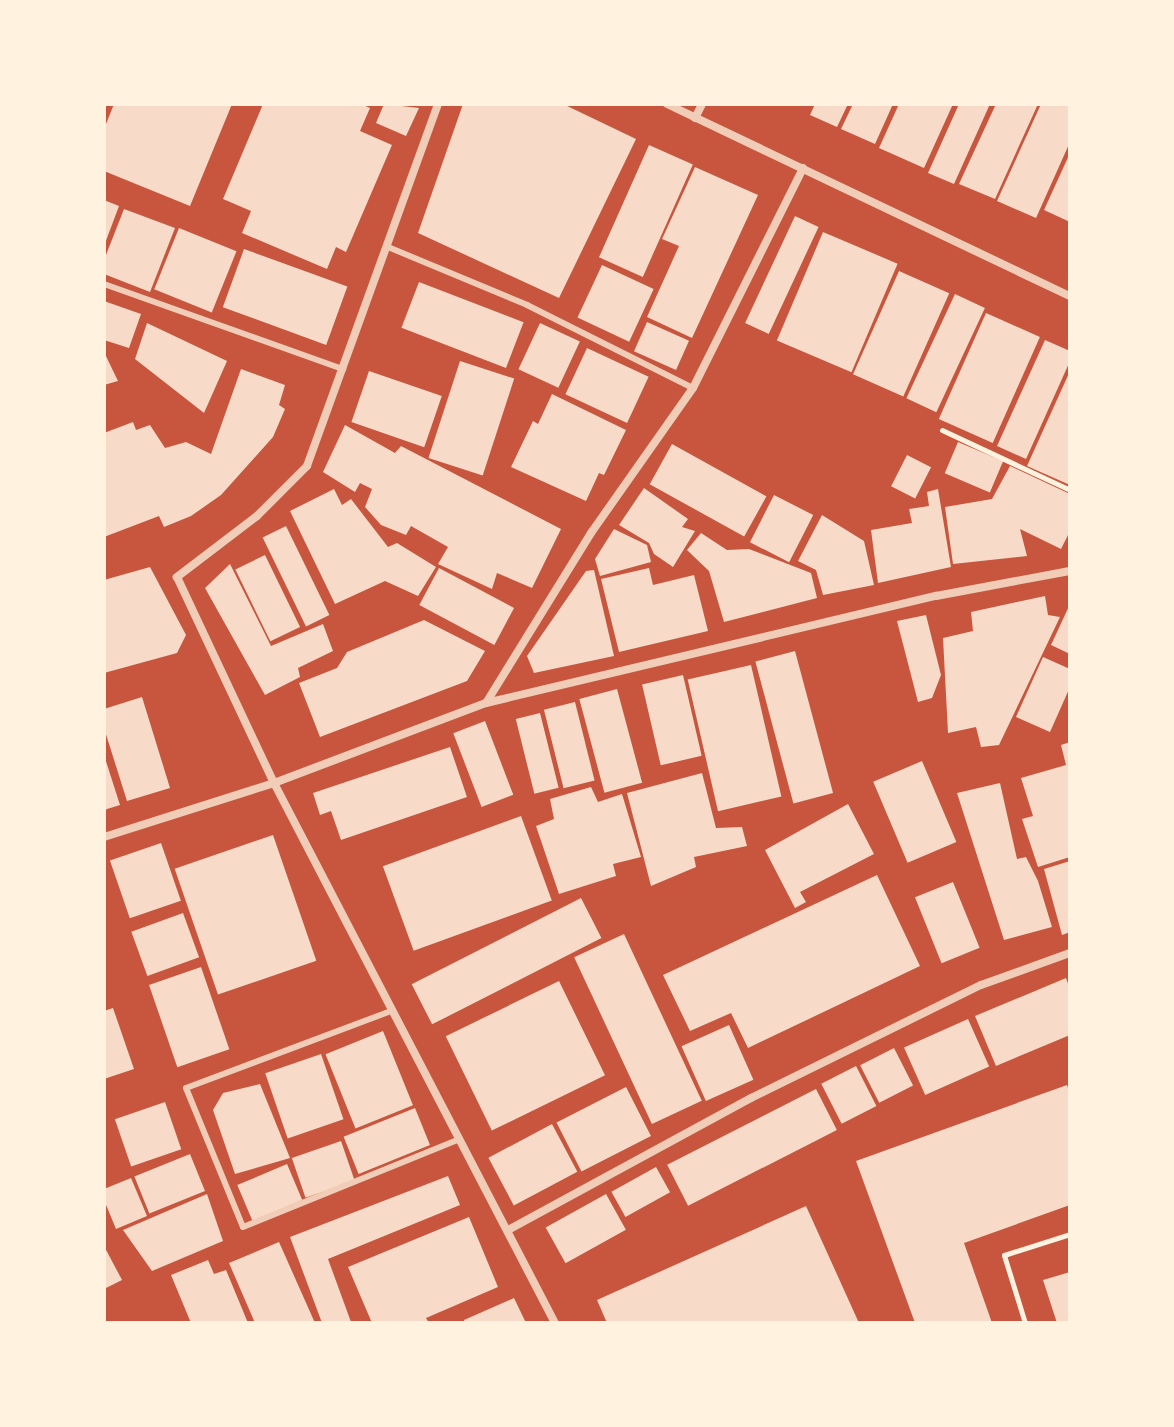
<!DOCTYPE html>
<html>
<head>
<meta charset="utf-8">
<style>
  body { margin:0 }
  #map { position:relative; width:1174px; height:1427px; overflow:hidden; background:#c8553d; font-family:"Times New Roman",serif }
  div>[style] { position:absolute }
  .building>* { inset:0; background:#f7dbc8; transform-origin:0 0 }
  .path>* { height:5px; margin:-2.5px; padding:0 2.5px; transform-origin:2.5px; border-radius:2.5px; background:#fff3e0 }
  .service>* { height:6px; margin:-3px; padding:0 3px; transform-origin:3px; border-radius:3px; background:#f1ccb7 }
  .minor>* { height:8px; margin:-4px; padding:0 4px; transform-origin:4px; border-radius:4px; background:#f1ccb7 }
  span { translate:-50% -50%; white-space:nowrap; text-align:center; line-height:1.15; -webkit-text-stroke:6px #fff3e0; paint-order:stroke }
  .frame { position:absolute; inset:0; border:106px solid #fff3e0; pointer-events:none }
</style>
</head>
<body>
<div id="map">
  <div class="building">
    <i style="clip-path:polygon(114px 104px,232px 104px,190px 206px,104px 171px,104px 129px)"></i>
    <i style="clip-path:polygon(263px 104px,361px 104px,370px 108px,360px 131px,392px 145px,346px 252px,336px 247px,327px 269px,242px 233px,251px 211px,223px 199px)"></i>
    <i style="clip-path:polygon(384px 104px,419px 108px,406px 136px,376px 123px)"></i>
    <i style="clip-path:polygon(463px 104px,563px 104px,636px 139px,559px 298px,418px 233px)"></i>
    <i style="clip-path:polygon(815px 104px,848px 104px,837px 127px,810px 115px)"></i>
    <i style="clip-path:polygon(853px 104px,893px 104px,875px 144px,841px 129px)"></i>
    <i style="clip-path:polygon(899px 104px,953px 104px,924px 168px,879px 148px)"></i>
    <i style="clip-path:polygon(959px 104px,990px 104px,954px 184px,928px 173px)"></i>
    <i style="clip-path:polygon(996px 104px,1038px 104px,995px 199px,959px 184px)"></i>
    <i style="clip-path:polygon(1041px 104px,1070px 104px,1070px 142px,1036px 218px,997px 201px)"></i>
    <i style="left:649px;top:145px;width:48px;height:123px;rotate:24deg"></i>
    <i style="clip-path:polygon(1070px 153px,1070px 222px,1044px 210px)"></i>
    <i style="clip-path:polygon(695px 167px,758px 195px,692px 338px,647px 317px,679px 246px,662px 239px)"></i>
    <i style="clip-path:polygon(104px 200px,119px 206px,104px 246px)"></i>
    <i style="clip-path:polygon(124px 209px,175px 228px,150px 292px,104px 274px,104px 260px)"></i>
    <i style="left:795px;top:216px;width:26px;height:118px;rotate:25deg"></i>
    <i style="left:179px;top:228px;width:62px;height:66px;rotate:22deg"></i>
    <i style="left:823px;top:232px;width:81px;height:118px;rotate:23deg"></i>
    <i style="left:244px;top:249px;width:110px;height:62px;rotate:20deg"></i>
    <i style="left:602px;top:265px;width:57px;height:58px;rotate:25deg"></i>
    <i style="left:899px;top:271px;width:55px;height:113px;rotate:24deg"></i>
    <i style="left:419px;top:282px;width:112px;height:49px;rotate:21deg"></i>
    <i style="left:955px;top:294px;width:33px;height:115px;rotate:25deg"></i>
    <i style="clip-path:polygon(104px 301px,141px 314px,129px 348px,104px 340px)"></i>
    <i style="left:986px;top:313px;width:59px;height:116px;rotate:24deg"></i>
    <i style="left:647px;top:322px;width:46px;height:32px;rotate:24deg"></i>
    <i style="clip-path:polygon(147px 323px,227px 361px,204px 413px,135px 359px)"></i>
    <i style="left:540px;top:323px;width:44px;height:51px;rotate:25deg"></i>
    <i style="clip-path:polygon(1045px 340px,1070px 351px,1070px 361px,1026px 459px,997px 446px)"></i>
    <i style="left:587px;top:348px;width:68px;height:51px;rotate:25deg"></i>
    <i style="clip-path:polygon(104px 352px,118px 381px,104px 385px)"></i>
    <i style="left:460px;top:361px;width:57px;height:102px;rotate:18deg"></i>
    <i style="clip-path:polygon(241px 369px,285px 385px,279px 405px,285px 409px,273px 437px,221px 495px,191px 516px,164px 527px,159px 516px,104px 537px,104px 433px,133px 422px,136px 430px,150px 425px,165px 448px,186px 442px,211px 454px)"></i>
    <i style="left:369px;top:371px;width:77px;height:54px;rotate:19deg"></i>
    <i style="clip-path:polygon(1070px 371px,1070px 485px,1027px 466px)"></i>
    <i style="clip-path:polygon(552px 394px,626px 430px,604px 475px,599px 473px,586px 501px,511px 467px,533px 421px,538px 424px)"></i>
    <i style="clip-path:polygon(345px 425px,395px 453px,401px 446px,561px 529px,532px 588px,497px 573px,492px 589px,438px 564px,448px 547px,411px 526px,406px 535px,381px 525px,365px 507px,372px 489px,360px 483px,355px 492px,323px 472px)"></i>
    <i style="left:958px;top:442px;width:49px;height:34px;rotate:23deg"></i>
    <i style="left:672px;top:444px;width:108px;height:46px;rotate:29deg"></i>
    <i style="left:907px;top:455px;width:27px;height:35px;rotate:27deg"></i>
    <i style="clip-path:polygon(1010px 466px,1070px 494px,1070px 531px,1061px 549px,1020px 529px,1027px 556px,953px 564px,945px 507px,992px 499px)"></i>
    <i style="clip-path:polygon(644px 488px,688px 519px,682px 527px,695px 531px,673px 567px,654px 554px,649px 543px,619px 525px)"></i>
    <i style="clip-path:polygon(334px 489px,342px 505px,351px 499px,388px 547px,397px 543px,436px 567px,418px 596px,385px 581px,335px 604px,290px 511px)"></i>
    <i style="clip-path:polygon(938px 489px,951px 567px,878px 583px,871px 530px,912px 523px,909px 509px,929px 506px,927px 492px)"></i>
    <i style="left:774px;top:495px;width:44px;height:53px;rotate:27deg"></i>
    <i style="clip-path:polygon(822px 515px,864px 541px,874px 585px,823px 595px,816px 570px,798px 561px)"></i>
    <i style="left:286px;top:526px;width:99px;height:26px;rotate:64deg"></i>
    <i style="clip-path:polygon(614px 529px,647px 545px,651px 562px,600px 576px,595px 559px)"></i>
    <i style="clip-path:polygon(701px 533px,727px 550px,749px 549px,811px 573px,817px 598px,724px 622px,709px 571px,687px 550px)"></i>
    <i style="left:265px;top:555px;width:80px;height:33px;rotate:64deg"></i>
    <i style="clip-path:polygon(230px 564px,271px 646px,323px 624px,333px 651px,298px 668px,300px 677px,265px 695px,205px 588px)"></i>
    <i style="clip-path:polygon(150px 567px,186px 635px,177px 653px,104px 673px,104px 580px)"></i>
    <i style="left:439px;top:568px;width:85px;height:42px;rotate:28deg"></i>
    <i style="clip-path:polygon(649px 568px,653px 585px,694px 575px,708px 631px,619px 652px,601px 579px)"></i>
    <i style="clip-path:polygon(594px 570px,614px 656px,534px 673px,527px 656px,586px 571px)"></i>
    <i style="clip-path:polygon(1045px 596px,1048px 615px,1060px 617px,999px 745px,981px 747px,976px 727px,948px 733px,943px 638px,973px 631px,971px 612px)"></i>
    <i style="clip-path:polygon(1070px 604px,1070px 654px,1051px 645px)"></i>
    <i style="clip-path:polygon(926px 615px,941px 675px,932px 698px,918px 702px,897px 621px)"></i>
    <i style="clip-path:polygon(424px 620px,485px 651px,467px 681px,320px 737px,299px 683px,337px 668px,347px 652px)"></i>
    <i style="left:795px;top:651px;width:147px;height:41px;rotate:75deg"></i>
    <i style="clip-path:polygon(1043px 657px,1070px 669px,1070px 687px,1050px 732px,1016px 717px)"></i>
    <i style="left:751px;top:665px;width:135px;height:65px;rotate:77deg"></i>
    <i style="left:683px;top:675px;width:83px;height:42px;rotate:77deg"></i>
    <i style="left:617px;top:689px;width:97px;height:39px;rotate:75deg"></i>
    <i style="clip-path:polygon(142px 697px,170px 788px,127px 801px,104px 728px,104px 709px)"></i>
    <i style="left:575px;top:702px;width:81px;height:32px;rotate:76deg"></i>
    <i style="left:540px;top:713px;width:77px;height:25px;rotate:76deg"></i>
    <i style="left:485px;top:721px;width:79px;height:34px;rotate:69deg"></i>
    <i style="clip-path:polygon(1070px 742px,1070px 857px,1038px 867px,1022px 819px,1033px 816px,1021px 778px,1066px 765px,1061px 745px)"></i>
    <i style="clip-path:polygon(450px 747px,467px 797px,341px 840px,331px 811px,320px 815px,313px 793px)"></i>
    <i style="clip-path:polygon(104px 755px,120px 805px,104px 810px)"></i>
    <i style="left:922px;top:761px;width:88px;height:53px;rotate:67deg"></i>
    <i style="clip-path:polygon(702px 773px,716px 828px,742px 827px,747px 846px,694px 857px,696px 867px,651px 886px,627px 793px)"></i>
    <i style="clip-path:polygon(1000px 783px,1017px 859px,1026px 857px,1038px 881px,1052px 927px,1004px 940px,957px 793px)"></i>
    <i style="clip-path:polygon(591px 787px,598px 802px,622px 794px,641px 857px,613px 864px,616px 876px,559px 894px,536px 826px,554px 819px,550px 799px)"></i>
    <i style="clip-path:polygon(848px 804px,874px 854px,800px 892px,806px 902px,795px 908px,765px 850px)"></i>
    <i style="left:521px;top:816px;width:90px;height:147px;rotate:70deg"></i>
    <i style="left:273px;top:835px;width:133px;height:104px;rotate:71deg"></i>
    <i style="left:161px;top:843px;width:61px;height:54px;rotate:71deg"></i>
    <i style="clip-path:polygon(1070px 861px,1070px 932px,1062px 935px,1044px 869px)"></i>
    <i style="clip-path:polygon(877px 875px,920px 966px,748px 1048px,731px 1013px,690px 1031px,663px 975px)"></i>
    <i style="left:953px;top:882px;width:71px;height:41px;rotate:68deg"></i>
    <i style="left:581px;top:898px;width:45px;height:190px;rotate:63deg"></i>
    <i style="left:183px;top:913px;width:47px;height:55px;rotate:70deg"></i>
    <i style="left:624px;top:934px;width:184px;height:55px;rotate:65deg"></i>
    <i style="left:201px;top:967px;width:87px;height:55px;rotate:71deg"></i>
    <i style="clip-path:polygon(1066px 978px,1070px 989px,1070px 1035px,996px 1066px,975px 1016px)"></i>
    <i style="left:559px;top:981px;width:105px;height:126px;rotate:64deg"></i>
    <i style="clip-path:polygon(113px 1008px,134px 1069px,104px 1079px,104px 1011px)"></i>
    <i style="left:968px;top:1019px;width:52px;height:70px;rotate:66deg"></i>
    <i style="left:729px;top:1025px;width:60px;height:52px;rotate:66deg"></i>
    <i style="left:383px;top:1031px;width:80px;height:62px;rotate:68deg"></i>
    <i style="left:894px;top:1048px;width:42px;height:38px;rotate:63deg"></i>
    <i style="left:321px;top:1054px;width:69px;height:59px;rotate:71deg"></i>
    <i style="left:856px;top:1066px;width:45px;height:39px;rotate:63deg"></i>
    <i style="clip-path:polygon(260px 1084px,290px 1158px,235px 1174px,213px 1110px,223px 1093px)"></i>
    <i style="clip-path:polygon(1067px 1085px,1070px 1094px,1070px 1205px,964px 1243px,992px 1323px,915px 1323px,856px 1161px)"></i>
    <i style="left:626px;top:1087px;width:55px;height:78px;rotate:63deg"></i>
    <i style="left:816px;top:1089px;width:46px;height:167px;rotate:63deg"></i>
    <i style="left:165px;top:1102px;width:50px;height:53px;rotate:71deg"></i>
    <i style="left:415px;top:1108px;width:40px;height:77px;rotate:68deg"></i>
    <i style="left:552px;top:1124px;width:54px;height:72px;rotate:62deg"></i>
    <i style="left:341px;top:1141px;width:42px;height:52px;rotate:71deg"></i>
    <i style="left:190px;top:1154px;width:40px;height:60px;rotate:68deg"></i>
    <i style="left:287px;top:1164px;width:39px;height:54px;rotate:67deg"></i>
    <i style="left:656px;top:1167px;width:29px;height:51px;rotate:61deg"></i>
    <i style="clip-path:polygon(448px 1176px,460px 1205px,328px 1259px,351px 1322px,322px 1323px,290px 1237px)"></i>
    <i style="clip-path:polygon(131px 1178px,147px 1216px,116px 1229px,104px 1200px,104px 1189px)"></i>
    <i style="clip-path:polygon(207px 1194px,223px 1241px,152px 1271px,123px 1230px)"></i>
    <i style="left:606px;top:1194px;width:41px;height:69px;rotate:61deg"></i>
    <i style="clip-path:polygon(806px 1206px,859px 1323px,607px 1323px,597px 1300px)"></i>
    <i style="clip-path:polygon(469px 1217px,498px 1287px,426px 1318px,429px 1323px,372px 1323px,348px 1267px)"></i>
    <i style="clip-path:polygon(279px 1242px,315px 1323px,255px 1323px,229px 1263px)"></i>
    <i style="clip-path:polygon(104px 1246px,122px 1280px,104px 1289px)"></i>
    <i style="clip-path:polygon(208px 1260px,214px 1274px,226px 1270px,248px 1323px,191px 1323px,171px 1275px)"></i>
    <i style="clip-path:polygon(1070px 1272px,1070px 1323px,1057px 1323px,1043px 1280px)"></i>
    <i style="clip-path:polygon(514px 1298px,526px 1323px,465px 1323px,464px 1320px)"></i>
  </div>
  <div class="path">
    <i style="left:942px;top:430px;width:141px;rotate:25.1deg"></i>
    <i style="left:1025px;top:1323px;width:71px;rotate:-107.2deg"></i>
    <i style="left:1004px;top:1255px;width:69px;rotate:-17.7deg"></i>
  </div>
  <div class="service">
    <i style="left:388px;top:247px;width:151px;rotate:22.6deg"></i>
    <i style="left:527px;top:305px;width:186px;rotate:26.6deg"></i>
    <i style="left:104px;top:284px;width:254px;rotate:19.6deg"></i>
    <i style="left:391px;top:1011px;width:219px;rotate:159.4deg"></i>
    <i style="left:186px;top:1088px;width:150px;rotate:67.7deg"></i>
    <i style="left:243px;top:1227px;width:234px;rotate:-22.1deg"></i>
  </div>
  <div class="minor">
    <i style="left:438px;top:104px;width:385px;rotate:109.9deg"></i>
    <i style="left:307px;top:466px;width:71px;rotate:135deg"></i>
    <i style="left:257px;top:516px;width:101px;rotate:142.7deg"></i>
    <i style="left:177px;top:577px;width:228px;rotate:64.8deg"></i>
    <i style="left:274px;top:783px;width:609px;rotate:62.51deg"></i>
    <i style="left:667px;top:104px;width:446px;rotate:25.5deg"></i>
    <i style="left:695px;top:118px;width:16px;rotate:-63deg"></i>
    <i style="left:486px;top:703px;width:200px;rotate:-58.3deg"></i>
    <i style="left:591px;top:533px;width:177px;rotate:-54.9deg"></i>
    <i style="left:693px;top:388px;width:246px;rotate:-63.4deg"></i>
    <i style="left:104px;top:837px;width:178px;rotate:-17.6deg"></i>
    <i style="left:274px;top:783px;width:227px;rotate:-20.7deg"></i>
    <i style="left:486px;top:703px;width:463px;rotate:-13.4deg"></i>
    <i style="left:936px;top:596px;width:136px;rotate:-10.6deg"></i>
    <i style="left:508px;top:1230px;width:277px;rotate:-28.5deg"></i>
    <i style="left:751px;top:1098px;width:256px;rotate:-26.2deg"></i>
    <i style="left:981px;top:985px;width:95px;rotate:-19.8deg"></i>
  </div>
  <div class="frame"></div>
</div>
</body>
</html>
